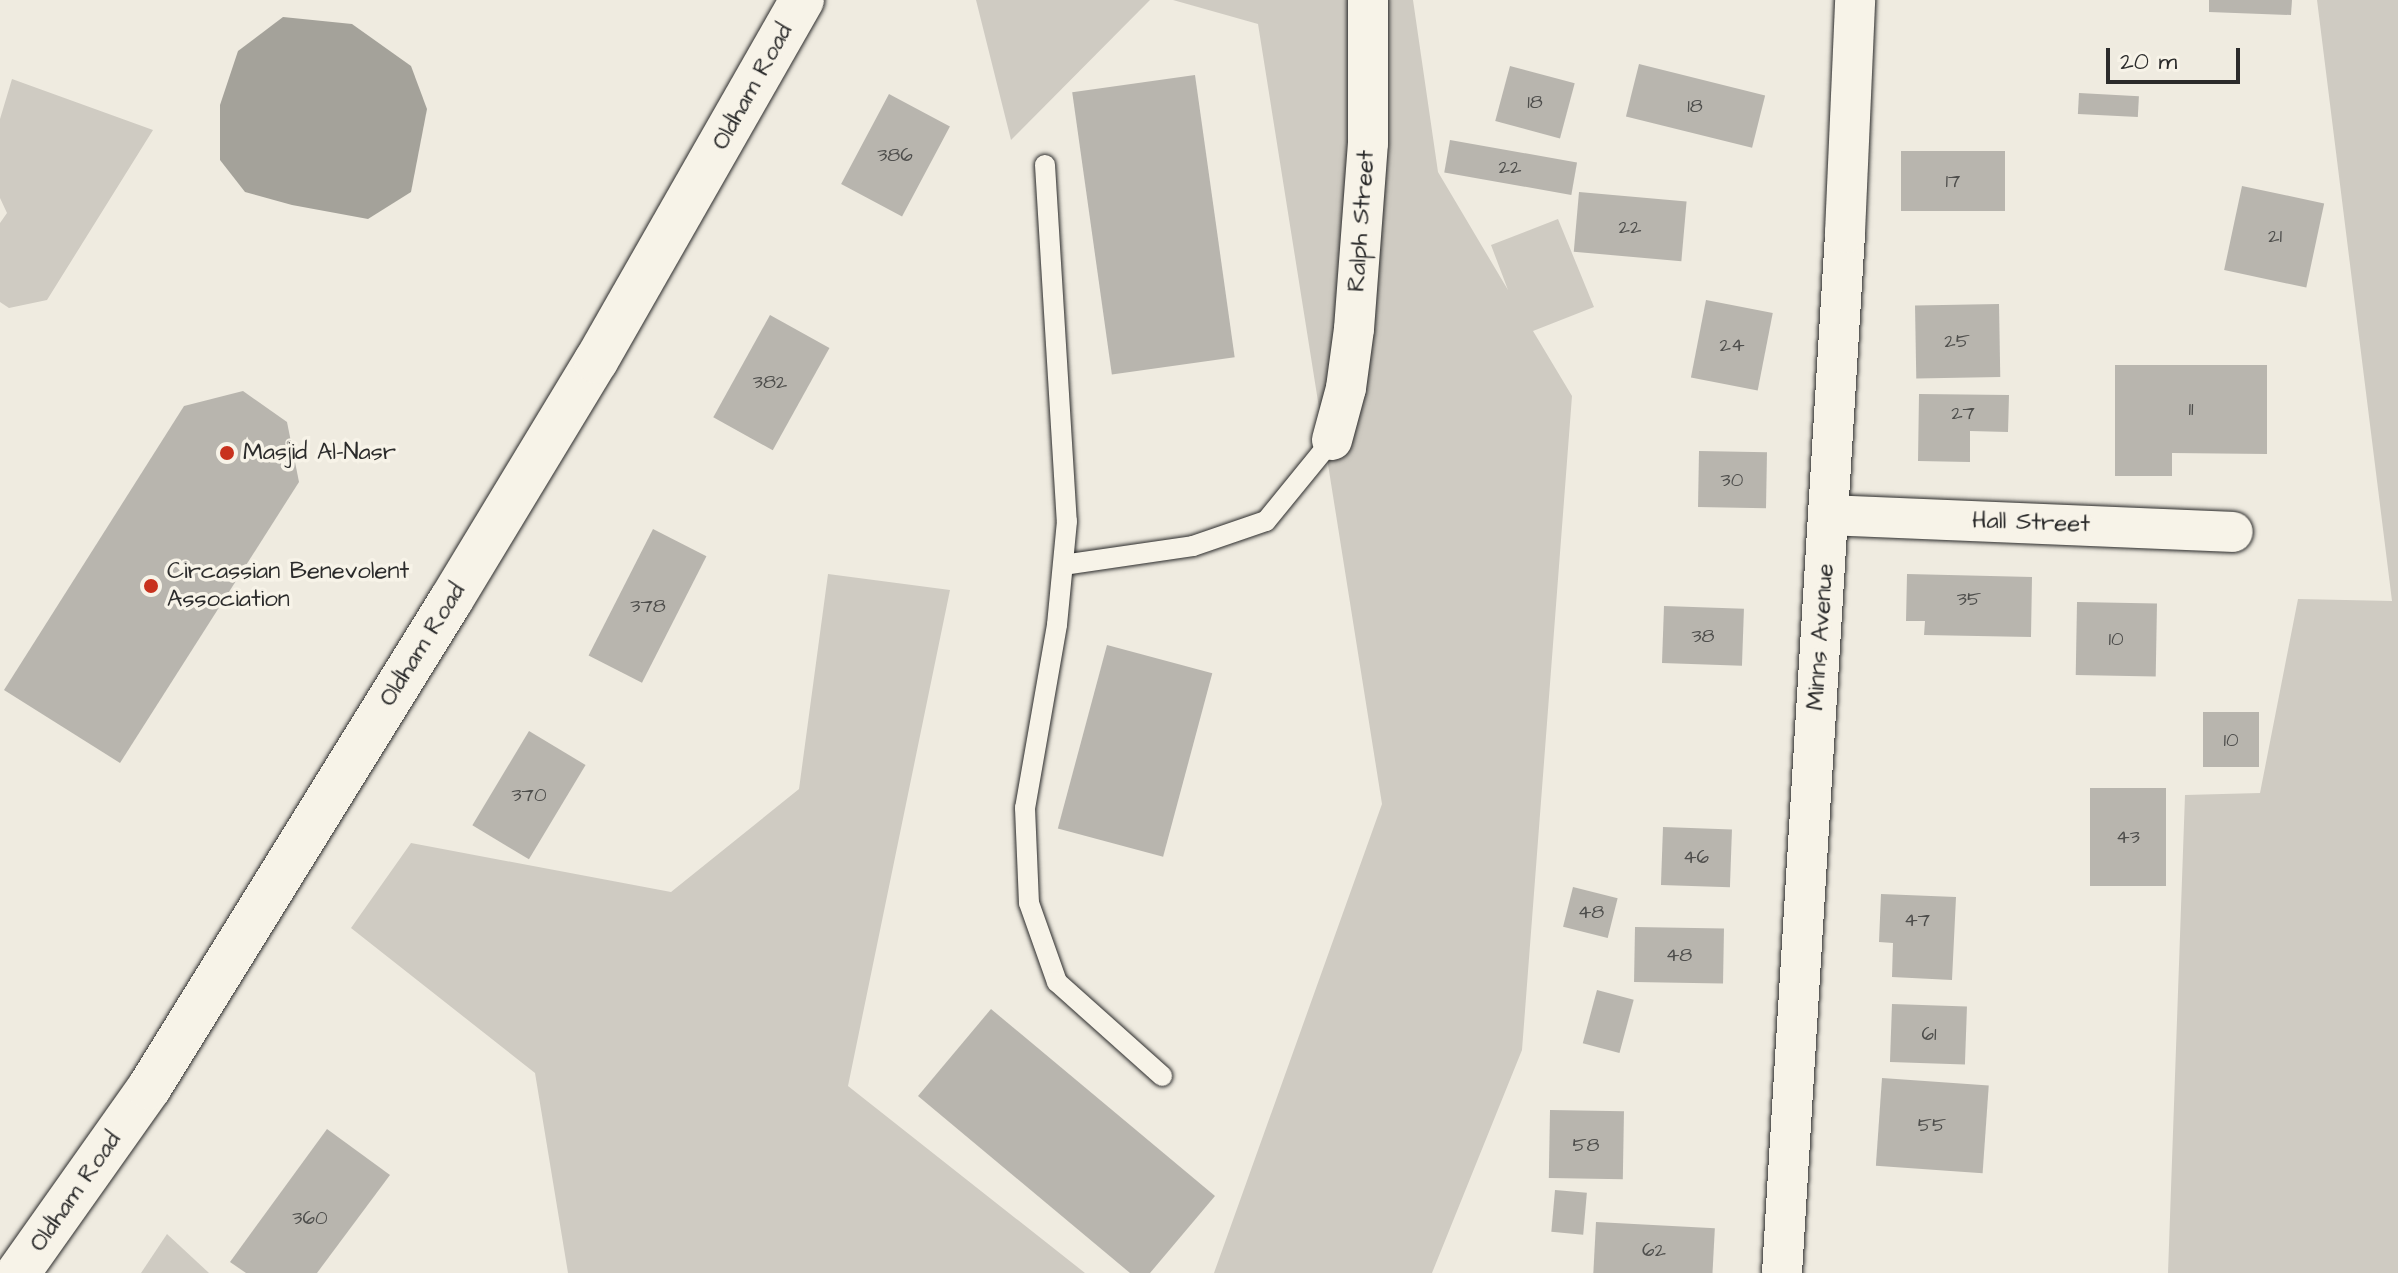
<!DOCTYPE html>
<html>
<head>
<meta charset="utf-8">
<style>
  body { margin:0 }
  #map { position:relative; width:2398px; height:1273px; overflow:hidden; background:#efebe0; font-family:"Architects Daughter",sans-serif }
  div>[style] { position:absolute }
  .green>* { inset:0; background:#cfcbc2 }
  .water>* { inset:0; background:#a4a29a }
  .building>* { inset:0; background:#b8b5ae; transform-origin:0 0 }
  .roads { filter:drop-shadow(0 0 2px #2b2b2b) drop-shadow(0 0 2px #2b2b2b) }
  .lane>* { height:20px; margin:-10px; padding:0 10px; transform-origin:10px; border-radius:10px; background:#f7f3e8 }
  .street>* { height:40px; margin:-20px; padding:0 20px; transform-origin:20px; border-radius:20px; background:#f7f3e8 }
  .secondary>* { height:44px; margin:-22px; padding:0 22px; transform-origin:22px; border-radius:22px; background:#f7f3e8 }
  .dots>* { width:22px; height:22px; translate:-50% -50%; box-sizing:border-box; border:4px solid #f7f3e8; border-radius:50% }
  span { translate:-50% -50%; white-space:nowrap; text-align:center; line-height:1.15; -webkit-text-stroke:7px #f7f3e8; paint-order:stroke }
  .number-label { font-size:20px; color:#4e4e4c }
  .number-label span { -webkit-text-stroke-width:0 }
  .street-label { font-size:24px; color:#2b2b2b }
  .poi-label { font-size:24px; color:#2b2b2b }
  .left { translate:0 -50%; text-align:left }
  .scale { position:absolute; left:2106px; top:48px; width:134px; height:36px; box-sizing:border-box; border:4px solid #2b2b2b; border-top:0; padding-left:10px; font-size:24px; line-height:28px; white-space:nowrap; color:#2b2b2b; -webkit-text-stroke:6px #f7f3e8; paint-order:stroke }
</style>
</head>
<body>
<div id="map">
  <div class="green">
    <i style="clip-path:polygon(976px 0,1150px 0,1011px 140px)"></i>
    <i style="clip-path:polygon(1173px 0,1413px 0,1438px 172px,1508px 290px,1491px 245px,1558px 219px,1594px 307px,1533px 331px,1572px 396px,1522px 1050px,1432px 1273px,1214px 1273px,1382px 804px,1258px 24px)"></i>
    <i style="clip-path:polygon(2317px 0,2398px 0,2398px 1273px,2168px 1273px,2185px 795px,2260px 793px,2298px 599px,2392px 601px)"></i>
    <i style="clip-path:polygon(12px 79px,153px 130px,47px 300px,9px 308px,0 302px,0 223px,7px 213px,0 198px,0 119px)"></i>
    <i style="clip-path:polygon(828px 574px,950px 590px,848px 1086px,1085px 1273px,568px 1273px,535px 1073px,351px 928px,411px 843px,671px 892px,799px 789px)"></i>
    <i style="clip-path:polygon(167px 1234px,209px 1273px,141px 1273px)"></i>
  </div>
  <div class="water">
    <i style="clip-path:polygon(283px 17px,352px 24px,411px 66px,427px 109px,411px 192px,368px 219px,292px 205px,245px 192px,220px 160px,220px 105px,238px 51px)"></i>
  </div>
  <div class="building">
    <i style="clip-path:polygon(2209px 0,2292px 0,2291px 15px,2209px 12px)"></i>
    <i style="left:1639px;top:64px;width:130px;height:54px;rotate:14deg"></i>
    <i style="left:1510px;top:66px;width:67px;height:57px;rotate:15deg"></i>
    <i style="left:1195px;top:75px;width:285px;height:124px;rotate:82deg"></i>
    <i style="left:2079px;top:93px;width:60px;height:21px;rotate:3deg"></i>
    <i style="left:889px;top:94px;width:69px;height:102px;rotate:28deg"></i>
    <i style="left:1450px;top:140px;width:129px;height:33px;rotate:10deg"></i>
    <i style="left:1901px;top:151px;width:104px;height:60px"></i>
    <i style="left:2242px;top:186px;width:84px;height:86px;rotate:12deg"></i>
    <i style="left:1579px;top:192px;width:108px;height:60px;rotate:5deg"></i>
    <i style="left:1706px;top:300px;width:68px;height:79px;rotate:11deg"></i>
    <i style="left:1999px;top:304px;width:73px;height:84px;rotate:89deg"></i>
    <i style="left:770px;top:315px;width:68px;height:117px;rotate:29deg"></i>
    <i style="clip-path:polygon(2115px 365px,2267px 365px,2267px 454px,2172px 453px,2172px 476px,2115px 476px)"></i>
    <i style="clip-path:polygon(243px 391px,287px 422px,299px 482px,120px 763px,4px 690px,184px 406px)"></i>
    <i style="clip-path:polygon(1919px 394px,2009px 395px,2008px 432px,1970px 431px,1970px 462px,1918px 461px)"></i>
    <i style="left:1699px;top:451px;width:68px;height:56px;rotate:1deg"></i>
    <i style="left:653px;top:529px;width:60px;height:142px;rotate:27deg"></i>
    <i style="clip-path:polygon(1907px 574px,2032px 577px,2031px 637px,1924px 635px,1925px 621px,1906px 621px)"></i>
    <i style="left:2077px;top:602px;width:80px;height:73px;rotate:1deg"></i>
    <i style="left:1664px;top:606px;width:80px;height:57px;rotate:2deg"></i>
    <i style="left:1107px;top:645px;width:109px;height:190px;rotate:15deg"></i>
    <i style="left:2203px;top:712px;width:56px;height:55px"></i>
    <i style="left:529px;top:731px;width:66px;height:110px;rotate:31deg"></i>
    <i style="left:2090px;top:788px;width:76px;height:98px"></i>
    <i style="left:1663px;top:827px;width:69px;height:58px;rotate:2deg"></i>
    <i style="left:1573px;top:887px;width:46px;height:41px;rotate:14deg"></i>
    <i style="clip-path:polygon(1881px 894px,1956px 897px,1952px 980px,1892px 977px,1893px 943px,1879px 942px)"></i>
    <i style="left:1635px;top:927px;width:89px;height:55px;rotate:1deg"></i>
    <i style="left:1597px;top:990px;width:38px;height:55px;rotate:15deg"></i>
    <i style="left:1892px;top:1004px;width:75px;height:58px;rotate:2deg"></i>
    <i style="clip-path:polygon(991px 1009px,1215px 1196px,1150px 1273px,1130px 1273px,918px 1096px)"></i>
    <i style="left:1882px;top:1078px;width:107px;height:88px;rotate:4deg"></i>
    <i style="left:1550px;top:1110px;width:74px;height:68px;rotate:1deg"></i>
    <i style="clip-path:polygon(327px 1129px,390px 1175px,317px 1273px,246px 1273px,230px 1262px)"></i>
    <i style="left:1555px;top:1190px;width:32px;height:42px;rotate:5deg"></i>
    <i style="left:1596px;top:1222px;width:119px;height:51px;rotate:3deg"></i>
  </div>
  <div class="roads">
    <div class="lane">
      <i style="left:1045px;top:165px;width:357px;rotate:86.5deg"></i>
      <i style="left:1067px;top:521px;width:104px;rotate:95.5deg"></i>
      <i style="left:1057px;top:625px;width:186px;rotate:99.9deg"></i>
      <i style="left:1025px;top:808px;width:95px;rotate:87.6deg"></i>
      <i style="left:1029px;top:903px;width:84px;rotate:70.5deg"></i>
      <i style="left:1057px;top:982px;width:141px;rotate:41.8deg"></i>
      <i style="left:1063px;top:565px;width:131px;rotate:-8.3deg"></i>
      <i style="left:1193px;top:546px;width:77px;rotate:-18.9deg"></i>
      <i style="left:1266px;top:521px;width:104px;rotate:-50.8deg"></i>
    </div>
    <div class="street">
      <i style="left:1332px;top:440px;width:54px;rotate:-74.9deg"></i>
      <i style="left:1346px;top:388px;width:60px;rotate:-82.3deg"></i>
      <i style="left:1354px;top:329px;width:187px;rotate:-85.7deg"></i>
      <i style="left:1368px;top:143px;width:143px;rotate:-90deg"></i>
      <i style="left:1829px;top:515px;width:404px;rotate:2.4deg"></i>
      <i style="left:1782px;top:1273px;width:1042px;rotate:-86.53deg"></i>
      <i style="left:1845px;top:233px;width:233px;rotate:-87.5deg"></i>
    </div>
    <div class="secondary">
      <i style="left:18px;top:1273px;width:227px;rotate:-54.7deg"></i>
      <i style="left:149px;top:1088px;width:574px;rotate:-58.25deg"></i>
      <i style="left:451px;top:600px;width:280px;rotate:-58.8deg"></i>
      <i style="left:596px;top:361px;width:416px;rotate:-60.3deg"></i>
    </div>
  </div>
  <div class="dots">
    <i style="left:227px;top:453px;background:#c8321e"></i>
    <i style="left:151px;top:586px;background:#c8321e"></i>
  </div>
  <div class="number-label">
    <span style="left:1535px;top:102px">18</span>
    <span style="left:1695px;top:106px">18</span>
    <span style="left:895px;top:155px">386</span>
    <span style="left:1510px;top:167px">22</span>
    <span style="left:1953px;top:181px">17</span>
    <span style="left:1630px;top:227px">22</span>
    <span style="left:2275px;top:236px">21</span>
    <span style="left:1957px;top:341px">25</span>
    <span style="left:1732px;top:345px">24</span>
    <span style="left:770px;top:382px">382</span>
    <span style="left:2191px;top:409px">11</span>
    <span style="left:1963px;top:413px">27</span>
    <span style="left:1732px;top:480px">30</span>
    <span style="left:1969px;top:599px">35</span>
    <span style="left:648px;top:606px">378</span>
    <span style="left:1703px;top:636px">38</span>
    <span style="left:2116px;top:639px">10</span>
    <span style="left:2231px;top:740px">10</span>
    <span style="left:529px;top:795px">370</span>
    <span style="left:2128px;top:837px">43</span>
    <span style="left:1696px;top:857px">46</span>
    <span style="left:1591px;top:912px">48</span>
    <span style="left:1917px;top:920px">47</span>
    <span style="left:1679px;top:955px">48</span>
    <span style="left:1929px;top:1034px">61</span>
    <span style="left:1932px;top:1125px">55</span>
    <span style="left:1586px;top:1145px">58</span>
    <span style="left:310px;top:1218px">360</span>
    <span style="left:1654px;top:1250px">62</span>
  </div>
  <div class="street-label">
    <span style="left:753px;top:87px;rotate:-61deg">Oldham Road</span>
    <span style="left:1362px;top:221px;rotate:-86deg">Ralph Street</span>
    <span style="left:2031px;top:523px;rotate:2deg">Hall Street</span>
    <span style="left:1821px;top:637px;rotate:-86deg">Minns Avenue</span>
    <span style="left:423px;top:645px;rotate:-58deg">Oldham Road</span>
    <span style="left:76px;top:1192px;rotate:-55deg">Oldham Road</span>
  </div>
  <div class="poi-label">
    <span class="left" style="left:243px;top:453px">Masjid Al-Nasr</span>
    <span class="left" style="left:167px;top:586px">Circassian Benevolent<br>Association</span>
  </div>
  <div class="scale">20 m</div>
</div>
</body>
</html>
